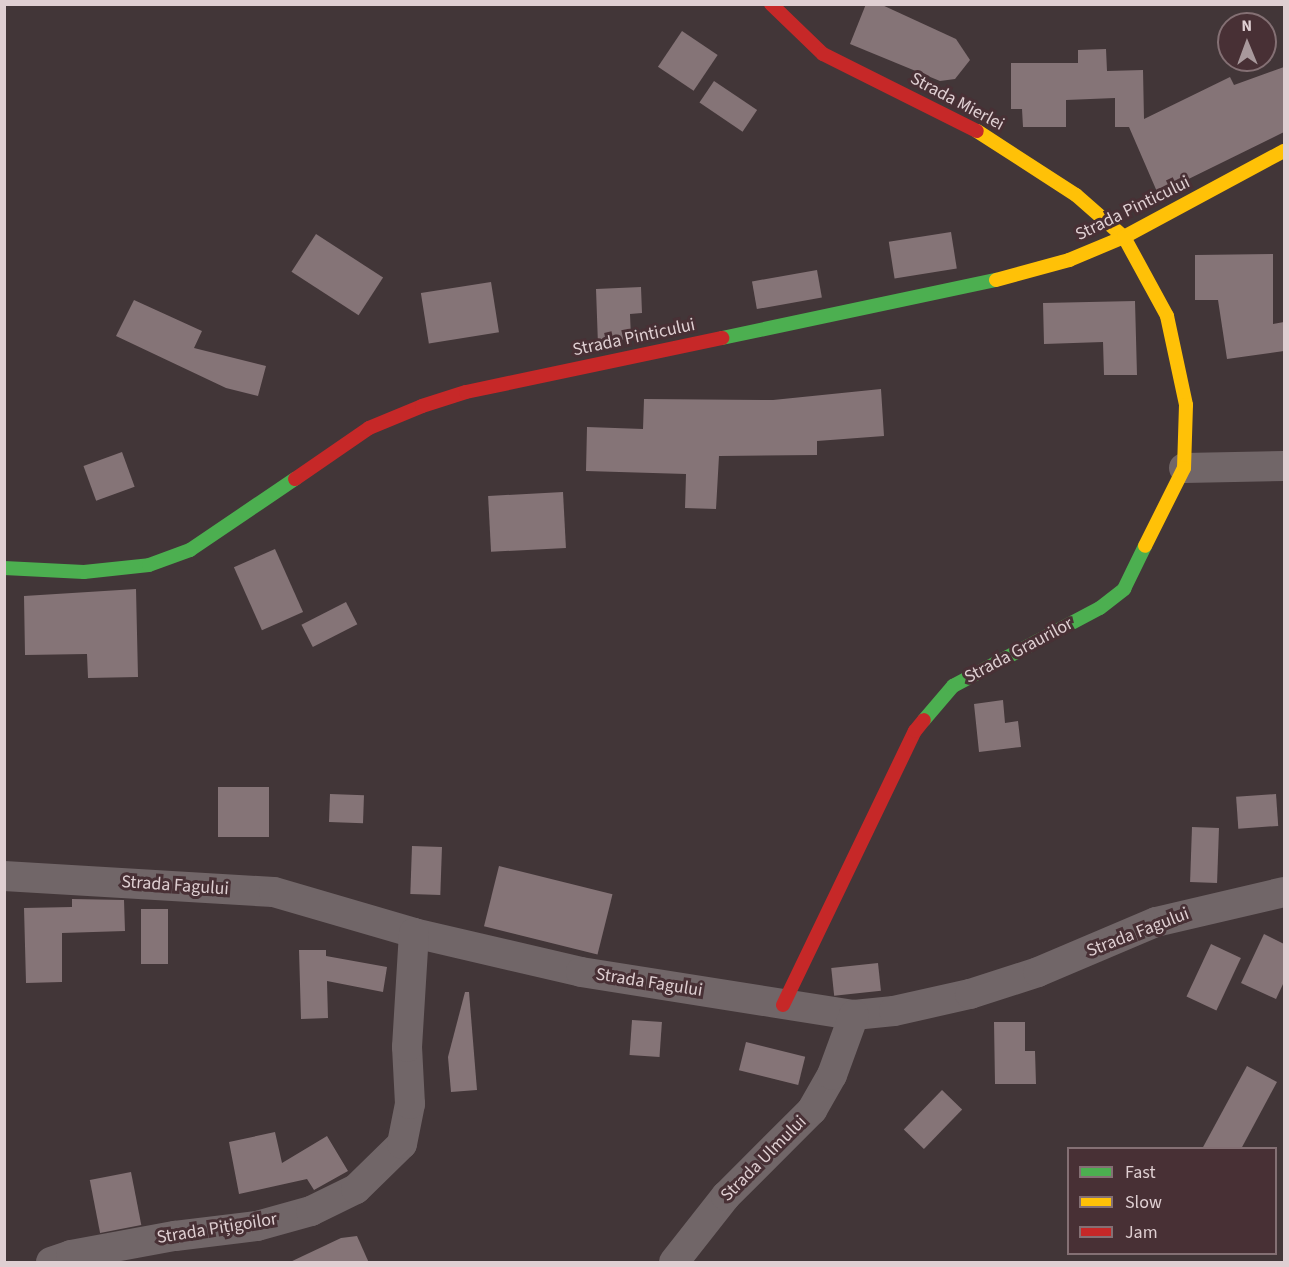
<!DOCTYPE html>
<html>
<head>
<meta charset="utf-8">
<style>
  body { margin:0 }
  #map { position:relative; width:1289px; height:1267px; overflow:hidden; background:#423638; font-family:"Source Sans 3",sans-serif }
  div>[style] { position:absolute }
  .building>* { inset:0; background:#857477; transform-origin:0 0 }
  .street>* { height:30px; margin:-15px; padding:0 15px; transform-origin:15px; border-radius:15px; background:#716668 }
  .fast>* { height:14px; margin:-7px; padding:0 7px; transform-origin:7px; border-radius:7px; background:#4caf50 }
  .slow>* { height:14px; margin:-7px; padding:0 7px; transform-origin:7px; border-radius:7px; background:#ffc107 }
  .jam>* { height:14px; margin:-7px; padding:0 7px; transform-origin:7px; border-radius:7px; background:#c62828 }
  span { translate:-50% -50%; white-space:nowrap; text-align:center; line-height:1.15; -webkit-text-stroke:6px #483035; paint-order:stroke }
  .street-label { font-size:18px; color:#dfcfd2 }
  .frame { position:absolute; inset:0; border:6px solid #dfcfd2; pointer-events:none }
  .legend { position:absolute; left:1067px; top:1147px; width:210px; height:108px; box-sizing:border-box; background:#483035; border:2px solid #847074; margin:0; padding:8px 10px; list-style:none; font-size:18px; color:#dfcfd2 }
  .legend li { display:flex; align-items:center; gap:12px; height:30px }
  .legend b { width:30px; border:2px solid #847074 }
  .north { position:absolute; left:1217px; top:12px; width:60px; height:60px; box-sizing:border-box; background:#483035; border:2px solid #847074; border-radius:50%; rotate:359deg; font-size:16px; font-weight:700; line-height:24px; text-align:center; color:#dfcfd2 }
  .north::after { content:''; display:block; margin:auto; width:21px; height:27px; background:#a8999c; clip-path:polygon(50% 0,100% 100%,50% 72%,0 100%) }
</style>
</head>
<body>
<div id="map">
  <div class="building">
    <i style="clip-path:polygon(866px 4px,880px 4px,956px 39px,970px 60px,955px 79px,940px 81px,850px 44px)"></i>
    <i style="left:682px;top:31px;width:43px;height:43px;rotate:34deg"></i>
    <i style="clip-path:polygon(1106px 49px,1107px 71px,1143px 70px,1144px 119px,1230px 77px,1234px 85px,1284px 67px,1284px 132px,1158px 194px,1129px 127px,1115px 127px,1115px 98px,1066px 100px,1066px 127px,1023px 127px,1022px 109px,1011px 109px,1011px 63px,1078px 63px,1078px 50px)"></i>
    <i style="left:714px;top:81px;width:52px;height:26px;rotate:34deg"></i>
    <i style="left:951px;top:232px;width:37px;height:63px;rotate:81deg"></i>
    <i style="left:316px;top:234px;width:80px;height:45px;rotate:33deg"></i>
    <i style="clip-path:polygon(1273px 254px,1273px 324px,1284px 322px,1284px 351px,1227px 359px,1218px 300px,1195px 300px,1195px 255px)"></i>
    <i style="left:817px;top:270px;width:28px;height:66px;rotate:80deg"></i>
    <i style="left:491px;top:282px;width:51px;height:71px;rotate:81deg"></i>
    <i style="clip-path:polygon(641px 287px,642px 313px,630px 314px,631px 338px,598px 345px,596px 289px)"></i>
    <i style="clip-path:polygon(134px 300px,202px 331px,194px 348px,266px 366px,258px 396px,226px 388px,116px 336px)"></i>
    <i style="clip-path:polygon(1135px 301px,1137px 375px,1104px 375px,1103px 342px,1044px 344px,1043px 303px)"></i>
    <i style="clip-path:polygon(881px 389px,884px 436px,817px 441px,817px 455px,719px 456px,716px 509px,685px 508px,686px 474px,586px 471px,587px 427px,643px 429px,644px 399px,773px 400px)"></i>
    <i style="left:122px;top:452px;width:37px;height:41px;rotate:70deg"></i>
    <i style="left:563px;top:492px;width:56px;height:75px;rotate:87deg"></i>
    <i style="left:275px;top:549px;width:69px;height:45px;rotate:66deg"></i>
    <i style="clip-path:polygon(136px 589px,138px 677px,88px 678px,87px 654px,25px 655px,24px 596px)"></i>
    <i style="left:346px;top:602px;width:25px;height:50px;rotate:63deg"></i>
    <i style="clip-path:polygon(1003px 700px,1005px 723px,1018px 721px,1021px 747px,979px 752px,974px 704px)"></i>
    <i style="left:218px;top:787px;width:51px;height:50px"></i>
    <i style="left:330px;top:794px;width:34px;height:28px;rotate:2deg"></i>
    <i style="left:1276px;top:794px;width:32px;height:40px;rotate:86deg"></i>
    <i style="left:1192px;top:827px;width:27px;height:55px;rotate:2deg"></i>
    <i style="left:412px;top:846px;width:30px;height:48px;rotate:2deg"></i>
    <i style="left:499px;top:866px;width:117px;height:62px;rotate:14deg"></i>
    <i style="clip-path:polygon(72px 899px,124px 900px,125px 931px,62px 933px,62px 982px,26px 983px,24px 908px,72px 907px)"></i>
    <i style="left:141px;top:909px;width:27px;height:55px"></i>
    <i style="clip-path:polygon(1264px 934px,1284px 944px,1284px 982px,1276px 999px,1241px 983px)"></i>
    <i style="left:1211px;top:944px;width:33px;height:58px;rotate:25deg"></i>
    <i style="clip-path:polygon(299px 950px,326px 950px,326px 956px,387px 967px,383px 992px,327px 981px,328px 1018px,301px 1019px)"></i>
    <i style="left:878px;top:963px;width:28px;height:47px;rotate:84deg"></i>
    <i style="clip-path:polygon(465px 992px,469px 992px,477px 1090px,451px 1092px,448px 1057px)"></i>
    <i style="left:632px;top:1020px;width:30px;height:35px;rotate:4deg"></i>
    <i style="clip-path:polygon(994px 1022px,1025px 1022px,1025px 1051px,1035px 1051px,1036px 1084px,995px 1084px)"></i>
    <i style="left:746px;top:1042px;width:61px;height:29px;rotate:14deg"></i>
    <i style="clip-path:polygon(1247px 1066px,1277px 1082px,1241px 1149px,1202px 1149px)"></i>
    <i style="left:942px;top:1090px;width:28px;height:55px;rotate:44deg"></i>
    <i style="clip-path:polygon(275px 1132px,282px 1163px,327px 1136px,348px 1171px,314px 1190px,307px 1179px,239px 1194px,229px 1142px)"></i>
    <i style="left:131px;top:1172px;width:54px;height:42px;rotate:79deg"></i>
    <i style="clip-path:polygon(357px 1236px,369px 1263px,288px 1263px,341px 1238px)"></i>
  </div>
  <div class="street">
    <i style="left:1184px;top:468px;width:100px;rotate:-1.1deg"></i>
    <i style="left:4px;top:876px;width:270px;rotate:3.4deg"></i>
    <i style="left:274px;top:892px;width:146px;rotate:16.3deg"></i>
    <i style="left:414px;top:933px;width:171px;rotate:13.1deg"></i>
    <i style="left:581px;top:972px;width:276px;rotate:9deg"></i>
    <i style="left:854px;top:1015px;width:40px;rotate:-5.7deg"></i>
    <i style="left:894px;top:1011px;width:78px;rotate:-12.6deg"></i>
    <i style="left:970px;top:994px;width:71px;rotate:-17.9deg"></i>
    <i style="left:1038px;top:972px;width:128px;rotate:-23deg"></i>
    <i style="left:1156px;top:922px;width:131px;rotate:-13.2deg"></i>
    <i style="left:51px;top:1262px;width:21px;rotate:-19deg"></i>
    <i style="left:71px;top:1255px;width:106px;rotate:-10.4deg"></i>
    <i style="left:175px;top:1236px;width:83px;rotate:-7deg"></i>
    <i style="left:257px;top:1226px;width:56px;rotate:-15.5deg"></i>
    <i style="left:311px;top:1211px;width:50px;rotate:-26.1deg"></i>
    <i style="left:356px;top:1189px;width:64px;rotate:-44.4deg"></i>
    <i style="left:402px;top:1144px;width:41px;rotate:-78.7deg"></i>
    <i style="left:410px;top:1104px;width:57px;rotate:-93deg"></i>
    <i style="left:407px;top:1047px;width:114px;rotate:-86.5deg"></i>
    <i style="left:674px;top:1262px;width:84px;rotate:-51.8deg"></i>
    <i style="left:726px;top:1196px;width:122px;rotate:-45deg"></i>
    <i style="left:812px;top:1110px;width:40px;rotate:-60.3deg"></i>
    <i style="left:832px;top:1075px;width:64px;rotate:-69.9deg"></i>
  </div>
  <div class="fast">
    <i style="left:722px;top:338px;width:280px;rotate:-12deg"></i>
    <i style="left:4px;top:568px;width:80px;rotate:2.9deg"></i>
    <i style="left:84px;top:572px;width:65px;rotate:-6.1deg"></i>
    <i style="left:149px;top:565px;width:44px;rotate:-20.1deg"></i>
    <i style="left:190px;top:550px;width:127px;rotate:-34.1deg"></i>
    <i style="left:924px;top:720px;width:45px;rotate:-49.5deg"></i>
    <i style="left:953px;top:686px;width:166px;rotate:-28deg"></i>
    <i style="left:1100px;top:608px;width:31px;rotate:-38deg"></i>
    <i style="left:1124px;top:589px;width:48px;rotate:-64deg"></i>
  </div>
  <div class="slow">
    <i style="left:977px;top:131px;width:118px;rotate:32.9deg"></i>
    <i style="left:1076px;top:195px;width:64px;rotate:41.2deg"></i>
    <i style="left:1124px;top:237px;width:90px;rotate:61.4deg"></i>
    <i style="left:1167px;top:316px;width:91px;rotate:77.9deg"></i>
    <i style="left:1186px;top:405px;width:63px;rotate:91.8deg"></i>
    <i style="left:1184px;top:468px;width:87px;rotate:116.6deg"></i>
    <i style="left:996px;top:280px;width:76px;rotate:-15.3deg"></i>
    <i style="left:1069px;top:260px;width:60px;rotate:-22.7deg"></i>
    <i style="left:1124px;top:237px;width:182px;rotate:-28.3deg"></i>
  </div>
  <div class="jam">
    <i style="left:771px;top:4px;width:72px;rotate:43.9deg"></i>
    <i style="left:823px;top:54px;width:172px;rotate:26.6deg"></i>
    <i style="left:295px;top:479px;width:90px;rotate:-34.6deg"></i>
    <i style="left:369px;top:428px;width:57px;rotate:-22.5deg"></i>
    <i style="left:422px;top:406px;width:46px;rotate:-17.7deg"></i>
    <i style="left:466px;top:392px;width:262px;rotate:-11.9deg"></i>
    <i style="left:783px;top:1005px;width:304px;rotate:-64.3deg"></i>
    <i style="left:915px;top:731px;width:14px;rotate:-51deg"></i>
  </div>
  <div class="street-label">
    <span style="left:957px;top:102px;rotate:28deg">Strada Mierlei</span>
    <span style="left:1133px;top:209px;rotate:-26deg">Strada Pinticului</span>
    <span style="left:634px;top:338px;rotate:-12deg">Strada Pinticului</span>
    <span style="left:1019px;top:651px;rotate:-28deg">Strada Graurilor</span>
    <span style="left:175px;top:886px;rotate:4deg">Strada Fagului</span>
    <span style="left:1138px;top:933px;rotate:-21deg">Strada Fagului</span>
    <span style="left:649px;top:983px;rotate:9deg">Strada Fagului</span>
    <span style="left:764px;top:1159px;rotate:-45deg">Strada Ulmului</span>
    <span style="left:217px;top:1229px;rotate:-9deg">Strada Pițigoilor</span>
  </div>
  <div class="frame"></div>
  <ul class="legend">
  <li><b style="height:8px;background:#4caf50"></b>Fast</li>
  <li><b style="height:8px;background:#ffc107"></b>Slow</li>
  <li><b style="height:8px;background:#c62828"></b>Jam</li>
  </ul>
  <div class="north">N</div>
</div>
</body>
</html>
